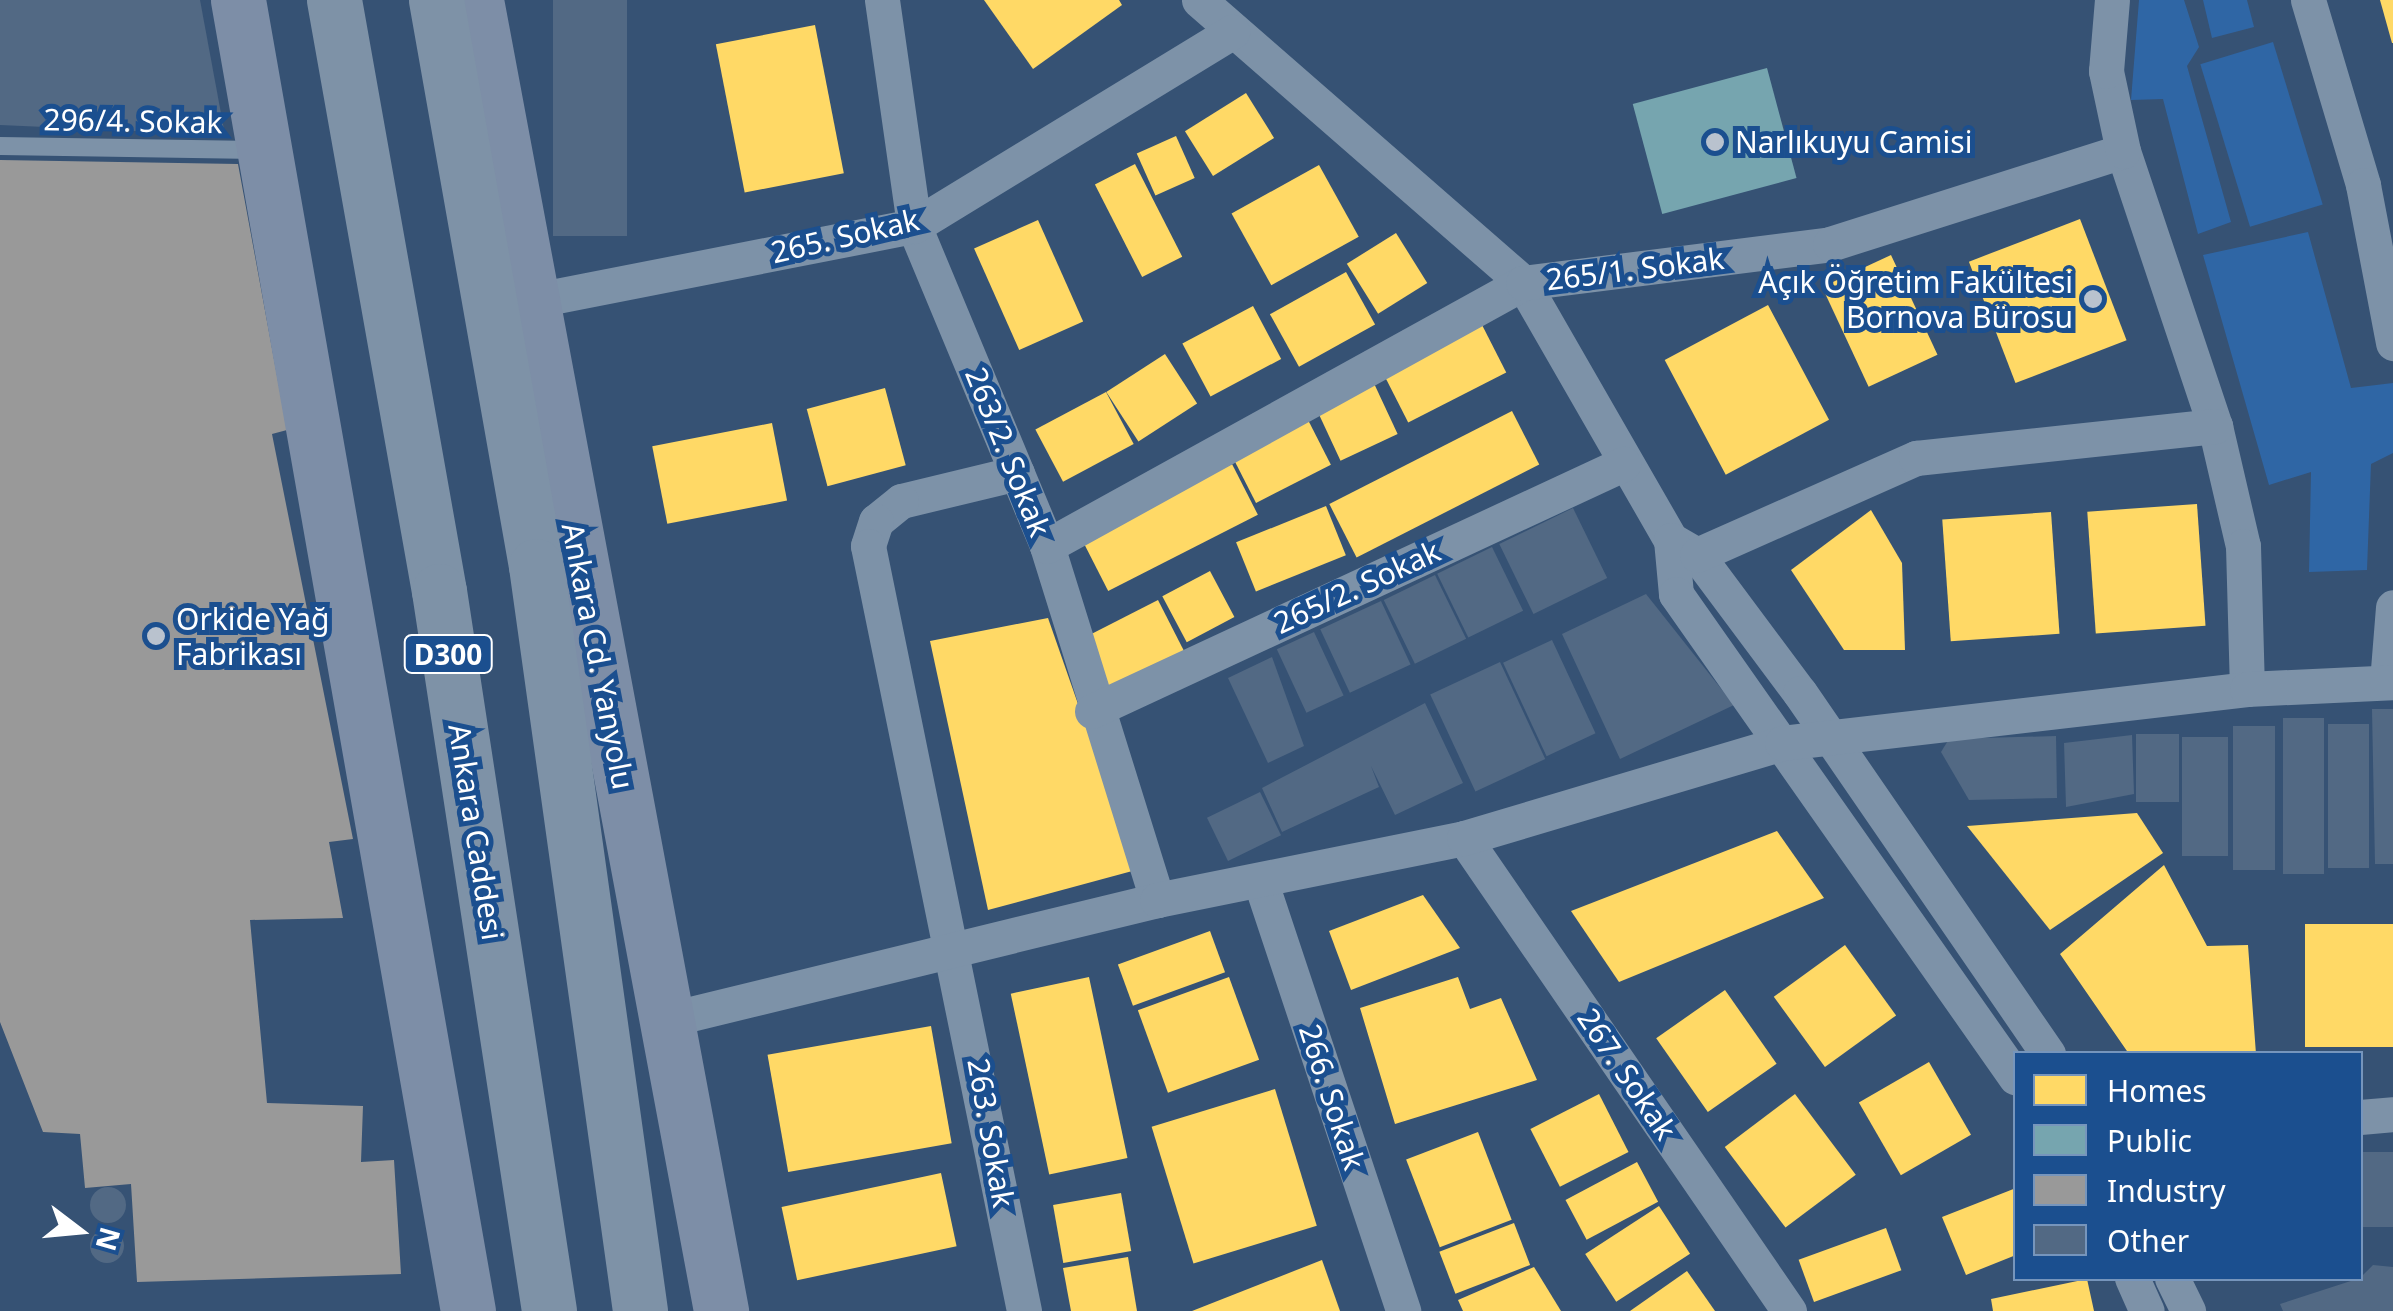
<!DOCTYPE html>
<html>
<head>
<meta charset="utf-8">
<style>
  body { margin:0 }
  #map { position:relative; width:2393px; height:1311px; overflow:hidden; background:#365274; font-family:"Noto Sans",sans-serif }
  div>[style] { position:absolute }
  .green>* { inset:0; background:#2f66a5; transform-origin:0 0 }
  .homes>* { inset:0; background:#ffd966; transform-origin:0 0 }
  .public>* { inset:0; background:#76a5af; transform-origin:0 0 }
  .industry>* { inset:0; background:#999 }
  .building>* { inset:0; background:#526984; transform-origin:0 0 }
  .round { border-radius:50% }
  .lane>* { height:18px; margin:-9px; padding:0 9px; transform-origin:9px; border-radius:9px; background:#7d92a8 }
  .street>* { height:35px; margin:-17.5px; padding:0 17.5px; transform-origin:17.5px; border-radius:17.5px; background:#7d92a8 }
  .primary>* { height:55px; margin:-27.5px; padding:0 27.5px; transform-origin:27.5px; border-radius:27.5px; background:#7d8ea7 }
  .highway>* { height:55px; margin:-27.5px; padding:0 27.5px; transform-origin:27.5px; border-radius:27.5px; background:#7e92a7 }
  .dots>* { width:28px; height:28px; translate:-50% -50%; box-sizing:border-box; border:5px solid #1b4f8f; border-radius:50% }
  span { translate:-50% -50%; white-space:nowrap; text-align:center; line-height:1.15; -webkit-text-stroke:10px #1b4f8f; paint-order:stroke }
  .shield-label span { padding:2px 8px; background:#1b4f8f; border:2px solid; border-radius:8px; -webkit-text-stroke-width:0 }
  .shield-label { font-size:28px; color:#fff; font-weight:700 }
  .street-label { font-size:30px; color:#fff }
  .poi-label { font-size:30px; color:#fff }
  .left { translate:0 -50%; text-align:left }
  .right { translate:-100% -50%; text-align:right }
  .legend { position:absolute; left:2013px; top:1051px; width:350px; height:230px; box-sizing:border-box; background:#1b4f8f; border:2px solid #7695bc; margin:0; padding:12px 18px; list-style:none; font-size:30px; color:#fff }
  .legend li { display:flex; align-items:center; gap:20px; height:50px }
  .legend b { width:50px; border:2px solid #7695bc }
  .north { position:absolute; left:30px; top:1181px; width:100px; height:100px; -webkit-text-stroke:8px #1b4f8f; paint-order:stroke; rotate:106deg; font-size:28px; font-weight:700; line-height:40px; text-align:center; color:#fff }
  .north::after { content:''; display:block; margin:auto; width:35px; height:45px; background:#fff; clip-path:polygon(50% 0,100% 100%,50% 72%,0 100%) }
</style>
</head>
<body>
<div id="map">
  <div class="green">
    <i style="clip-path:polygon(2139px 0,2184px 0,2199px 47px,2187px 66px,2231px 222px,2198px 234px,2163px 99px,2131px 100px)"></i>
    <i style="clip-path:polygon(2203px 0,2247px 0,2254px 27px,2212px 38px)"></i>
    <i style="left:2273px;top:42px;width:170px;height:76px;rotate:73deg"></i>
    <i style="clip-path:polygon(2308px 232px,2351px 388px,2393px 383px,2393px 453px,2371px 464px,2367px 570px,2309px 572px,2311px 472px,2269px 485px,2203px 255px)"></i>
  </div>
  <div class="homes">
    <i style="clip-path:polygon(984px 0,1119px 0,1122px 5px,1033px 69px)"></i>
    <i style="clip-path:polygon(2380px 0,2393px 0,2393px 43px,2392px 43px)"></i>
    <i style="left:815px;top:25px;width:151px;height:101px;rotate:79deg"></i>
    <i style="left:1246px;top:93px;width:53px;height:72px;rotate:58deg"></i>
    <i style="left:1176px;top:136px;width:46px;height:43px;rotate:66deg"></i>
    <i style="left:1135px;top:164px;width:104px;height:45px;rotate:63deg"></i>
    <i style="left:1319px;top:165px;width:82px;height:100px;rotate:61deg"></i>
    <i style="left:2080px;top:219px;width:130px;height:119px;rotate:69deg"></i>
    <i style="left:1038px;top:220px;width:111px;height:70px;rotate:66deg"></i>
    <i style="left:1396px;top:233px;width:59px;height:58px;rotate:58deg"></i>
    <i style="left:1891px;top:255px;width:110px;height:76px;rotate:65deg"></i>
    <i style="left:1346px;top:272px;width:60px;height:87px;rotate:61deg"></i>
    <i style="left:1768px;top:305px;width:130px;height:117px;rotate:62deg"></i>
    <i style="left:1253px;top:306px;width:60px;height:80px;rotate:62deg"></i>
    <i style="left:1479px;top:319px;width:60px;height:110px;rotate:63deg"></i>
    <i style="left:1165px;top:354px;width:59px;height:70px;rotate:57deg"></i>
    <i style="left:1371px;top:377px;width:63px;height:63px;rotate:65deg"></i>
    <i style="left:885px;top:388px;width:80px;height:81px;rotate:75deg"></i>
    <i style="left:1106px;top:392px;width:59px;height:80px;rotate:62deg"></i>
    <i style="left:1512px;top:411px;width:60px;height:205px;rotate:63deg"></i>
    <i style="left:1305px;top:414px;width:57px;height:84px;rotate:63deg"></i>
    <i style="left:772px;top:423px;width:79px;height:122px;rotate:79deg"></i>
    <i style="left:1232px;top:464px;width:57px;height:168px;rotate:63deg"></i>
    <i style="left:2197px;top:504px;width:122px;height:110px;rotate:86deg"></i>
    <i style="left:1326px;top:506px;width:53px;height:97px;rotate:68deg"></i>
    <i style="clip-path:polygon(1871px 510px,1902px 563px,1905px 650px,1844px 650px,1791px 570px)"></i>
    <i style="left:2051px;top:512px;width:122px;height:109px;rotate:86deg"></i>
    <i style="left:1210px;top:571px;width:52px;height:54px;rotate:62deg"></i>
    <i style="left:1158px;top:600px;width:57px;height:83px;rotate:63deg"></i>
    <i style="clip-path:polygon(1048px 618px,1136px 870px,988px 910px,930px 641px)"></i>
    <i style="clip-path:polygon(2137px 813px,2163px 853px,2050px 930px,1967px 826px)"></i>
    <i style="clip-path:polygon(1777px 831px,1824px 898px,1619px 982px,1571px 911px)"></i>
    <i style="clip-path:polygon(2164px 865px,2207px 946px,2248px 945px,2256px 1054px,2129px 1054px,2060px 954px)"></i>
    <i style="clip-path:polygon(1423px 895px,1460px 948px,1351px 990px,1329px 931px)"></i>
    <i style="left:2393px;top:924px;width:123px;height:88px;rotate:90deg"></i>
    <i style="left:1210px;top:931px;width:44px;height:98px;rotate:70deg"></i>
    <i style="left:1845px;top:945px;width:87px;height:88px;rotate:54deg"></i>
    <i style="left:1089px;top:977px;width:185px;height:80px;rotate:78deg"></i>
    <i style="left:1229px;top:977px;width:88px;height:97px;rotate:70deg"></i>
    <i style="clip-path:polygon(1458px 977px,1470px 1009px,1501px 998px,1537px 1080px,1395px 1124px,1360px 1008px)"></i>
    <i style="left:1725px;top:990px;width:90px;height:84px;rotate:55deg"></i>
    <i style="left:931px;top:1026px;width:119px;height:166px;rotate:80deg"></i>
    <i style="left:1929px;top:1062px;width:84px;height:81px;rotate:60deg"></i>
    <i style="left:1275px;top:1089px;width:143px;height:129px;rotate:73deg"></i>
    <i style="left:1599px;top:1094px;width:65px;height:77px;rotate:63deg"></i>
    <i style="left:1795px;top:1094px;width:101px;height:88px;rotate:53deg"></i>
    <i style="left:1478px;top:1132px;width:94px;height:77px;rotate:69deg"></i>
    <i style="left:1637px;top:1162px;width:45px;height:81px;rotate:62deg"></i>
    <i style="left:941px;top:1173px;width:75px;height:163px;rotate:78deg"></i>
    <i style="clip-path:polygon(2016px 1188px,2016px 1255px,1966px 1275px,1942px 1217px)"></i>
    <i style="left:1121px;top:1193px;width:59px;height:69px;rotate:80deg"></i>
    <i style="left:1659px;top:1206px;width:57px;height:88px;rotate:57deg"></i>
    <i style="left:1514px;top:1223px;width:45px;height:80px;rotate:69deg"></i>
    <i style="left:1886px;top:1228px;width:45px;height:93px;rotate:70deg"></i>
    <i style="clip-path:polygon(1128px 1257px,1137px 1311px,1071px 1311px,1063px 1268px)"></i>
    <i style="clip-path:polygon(1322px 1260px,1340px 1311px,1192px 1311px)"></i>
    <i style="clip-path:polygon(1534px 1267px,1561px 1311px,1463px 1311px,1458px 1300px)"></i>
    <i style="clip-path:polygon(1687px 1271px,1715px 1311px,1630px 1311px)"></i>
    <i style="clip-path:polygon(2087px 1279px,2094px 1311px,1993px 1311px,1991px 1299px)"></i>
  </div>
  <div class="public">
    <i style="left:1767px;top:68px;width:114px;height:139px;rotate:75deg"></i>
  </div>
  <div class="industry">
    <i style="clip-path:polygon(0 160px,238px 164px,287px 430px,272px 434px,353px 839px,329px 842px,343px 918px,250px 920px,267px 1103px,363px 1106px,361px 1162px,394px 1160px,401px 1274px,137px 1282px,131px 1184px,85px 1188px,80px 1134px,43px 1132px,0 1022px)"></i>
  </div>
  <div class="building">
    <i style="clip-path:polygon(0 0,200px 0,225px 135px,0 125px)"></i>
    <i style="left:553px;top:0;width:74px;height:236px"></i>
    <i style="left:1573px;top:508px;width:78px;height:82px;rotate:64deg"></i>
    <i style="left:1492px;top:547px;width:71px;height:61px;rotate:64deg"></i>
    <i style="left:1435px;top:575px;width:71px;height:57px;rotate:64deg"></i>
    <i style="clip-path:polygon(1646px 594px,1734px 705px,1620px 759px,1562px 634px)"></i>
    <i style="left:1381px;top:601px;width:70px;height:67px;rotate:65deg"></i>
    <i style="left:1314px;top:632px;width:70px;height:41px;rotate:65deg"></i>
    <i style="left:1552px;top:640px;width:103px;height:54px;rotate:65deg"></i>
    <i style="clip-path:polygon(1272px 657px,1304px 746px,1268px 763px,1228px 678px)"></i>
    <i style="left:1500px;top:662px;width:107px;height:77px;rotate:65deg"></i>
    <i style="clip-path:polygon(1425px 703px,1463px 783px,1395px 815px,1371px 766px,1379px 787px,1282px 832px,1262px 788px)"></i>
    <i style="clip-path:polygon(2372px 709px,2393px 709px,2393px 864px,2375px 864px)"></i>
    <i style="left:2324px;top:718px;width:156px;height:41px;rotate:90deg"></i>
    <i style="left:2369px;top:724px;width:144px;height:41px;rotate:90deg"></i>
    <i style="left:2233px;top:726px;width:42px;height:144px"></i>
    <i style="left:2136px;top:734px;width:43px;height:68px"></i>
    <i style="clip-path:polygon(2132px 735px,2134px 794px,2066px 807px,2064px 743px)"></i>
    <i style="clip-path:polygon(2056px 736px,2057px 798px,1969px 800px,1941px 752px,1949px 739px)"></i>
    <i style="left:2182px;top:737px;width:46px;height:119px"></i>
    <i style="left:1260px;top:792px;width:48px;height:59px;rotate:64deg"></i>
    <i style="left:2393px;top:1152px;width:75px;height:32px;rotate:90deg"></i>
    <i class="round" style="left:90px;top:1187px;width:36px;height:36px"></i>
    <i class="round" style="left:90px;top:1229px;width:34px;height:34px"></i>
    <i style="clip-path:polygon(2373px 1265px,2393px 1267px,2393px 1311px,2283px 1311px,2280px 1304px,2360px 1278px)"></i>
  </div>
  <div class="lane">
    <i style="left:0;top:146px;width:260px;rotate:0.9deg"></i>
  </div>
  <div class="street">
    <i style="left:882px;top:0;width:228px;rotate:81.9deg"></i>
    <i style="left:914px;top:226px;width:347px;rotate:67.4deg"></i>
    <i style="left:1047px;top:546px;width:371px;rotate:72.7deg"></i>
    <i style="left:1199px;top:0;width:430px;rotate:41.1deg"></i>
    <i style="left:1523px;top:283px;width:297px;rotate:60.1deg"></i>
    <i style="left:1671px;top:540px;width:30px;rotate:30deg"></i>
    <i style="left:1697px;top:555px;width:172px;rotate:53.3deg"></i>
    <i style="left:1800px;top:693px;width:438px;rotate:55.5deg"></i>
    <i style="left:2308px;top:0;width:193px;rotate:73.4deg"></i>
    <i style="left:2363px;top:185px;width:161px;rotate:79.2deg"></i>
    <i style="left:2123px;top:151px;width:290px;rotate:71.5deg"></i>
    <i style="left:2215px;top:426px;width:123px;rotate:76.9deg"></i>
    <i style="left:2243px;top:546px;width:143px;rotate:88.4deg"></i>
    <i style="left:531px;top:301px;width:390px;rotate:-11.1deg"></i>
    <i style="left:914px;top:226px;width:373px;rotate:-31.4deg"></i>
    <i style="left:1017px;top:473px;width:119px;rotate:166.4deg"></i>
    <i style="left:901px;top:501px;width:32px;rotate:141deg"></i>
    <i style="left:876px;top:521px;width:26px;rotate:108deg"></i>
    <i style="left:868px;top:546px;width:781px;rotate:78.47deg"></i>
    <i style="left:1671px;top:540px;width:54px;rotate:84.7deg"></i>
    <i style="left:1676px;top:594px;width:591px;rotate:54.91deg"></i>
    <i style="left:1047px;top:546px;width:544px;rotate:-28.92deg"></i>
    <i style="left:1523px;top:283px;width:309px;rotate:-7.2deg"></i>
    <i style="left:1830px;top:244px;width:307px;rotate:-17.6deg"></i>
    <i style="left:2123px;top:151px;width:82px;rotate:-102deg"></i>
    <i style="left:2106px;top:71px;width:71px;rotate:-85.2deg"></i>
    <i style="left:1697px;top:555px;width:240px;rotate:-23.9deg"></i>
    <i style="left:1916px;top:458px;width:301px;rotate:-6.1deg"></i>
    <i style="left:2387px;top:682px;width:75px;rotate:-85.4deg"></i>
    <i style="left:1092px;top:711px;width:586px;rotate:-24.95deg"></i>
    <i style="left:1464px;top:838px;width:574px;rotate:55.51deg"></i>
    <i style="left:1261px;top:883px;width:451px;rotate:71.6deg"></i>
    <i style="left:666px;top:1020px;width:505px;rotate:-13.73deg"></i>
    <i style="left:1157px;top:900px;width:313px;rotate:-11.4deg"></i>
    <i style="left:1464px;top:838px;width:332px;rotate:-16.6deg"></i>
    <i style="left:1782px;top:743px;width:468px;rotate:-6.6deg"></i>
    <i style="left:2247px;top:689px;width:146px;rotate:-2.7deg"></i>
    <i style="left:2360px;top:1117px;width:33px;rotate:-5deg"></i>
    <i style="left:2132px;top:1278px;width:36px;rotate:66deg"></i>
    <i style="left:2172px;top:1278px;width:37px;rotate:64deg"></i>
  </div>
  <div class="primary">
    <i style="left:238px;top:0;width:1331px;rotate:80.05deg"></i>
    <i style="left:476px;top:0;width:1334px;rotate:79.41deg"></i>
  </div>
  <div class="highway">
    <i style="left:334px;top:0;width:600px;rotate:79.93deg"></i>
    <i style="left:439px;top:591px;width:728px;rotate:81.31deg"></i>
    <i style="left:436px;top:0;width:575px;rotate:79.98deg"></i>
    <i style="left:536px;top:566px;width:752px;rotate:82.05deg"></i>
  </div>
  <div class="dots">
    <i style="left:1715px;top:142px;background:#b9c2ce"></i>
    <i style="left:2093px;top:299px;background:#b9c2ce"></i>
    <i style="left:156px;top:636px;background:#b9c2ce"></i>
  </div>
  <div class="shield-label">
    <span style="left:448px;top:654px">D300</span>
  </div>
  <div class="street-label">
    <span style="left:133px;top:121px;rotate:1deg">296/4. Sokak</span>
    <span style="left:845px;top:236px;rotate:-13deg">265. Sokak</span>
    <span style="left:1635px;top:269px;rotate:-7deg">265/1. Sokak</span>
    <span style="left:1008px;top:452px;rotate:68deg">263/2. Sokak</span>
    <span style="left:1357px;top:587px;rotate:-25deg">265/2. Sokak</span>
    <span style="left:598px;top:656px;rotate:79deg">Ankara Cd. Yanyolu</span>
    <span style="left:476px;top:832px;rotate:81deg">Ankara Caddesi</span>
    <span style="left:1627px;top:1074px;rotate:56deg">267. Sokak</span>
    <span style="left:1332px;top:1097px;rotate:72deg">266. Sokak</span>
    <span style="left:991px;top:1133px;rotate:80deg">263. Sokak</span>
  </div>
  <div class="poi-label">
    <span class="left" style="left:1735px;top:142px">Narlıkuyu Camisi</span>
    <span class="right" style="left:2073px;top:299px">Açık Öğretim Fakültesi<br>Bornova Bürosu</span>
    <span class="left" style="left:176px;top:636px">Orkide Yağ<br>Fabrikası</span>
  </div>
  <ul class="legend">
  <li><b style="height:28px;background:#ffd966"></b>Homes</li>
  <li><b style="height:28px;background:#76a5af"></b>Public</li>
  <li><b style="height:28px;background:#999"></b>Industry</li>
  <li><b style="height:28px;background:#526984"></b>Other</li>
  </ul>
  <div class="north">N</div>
</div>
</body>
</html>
